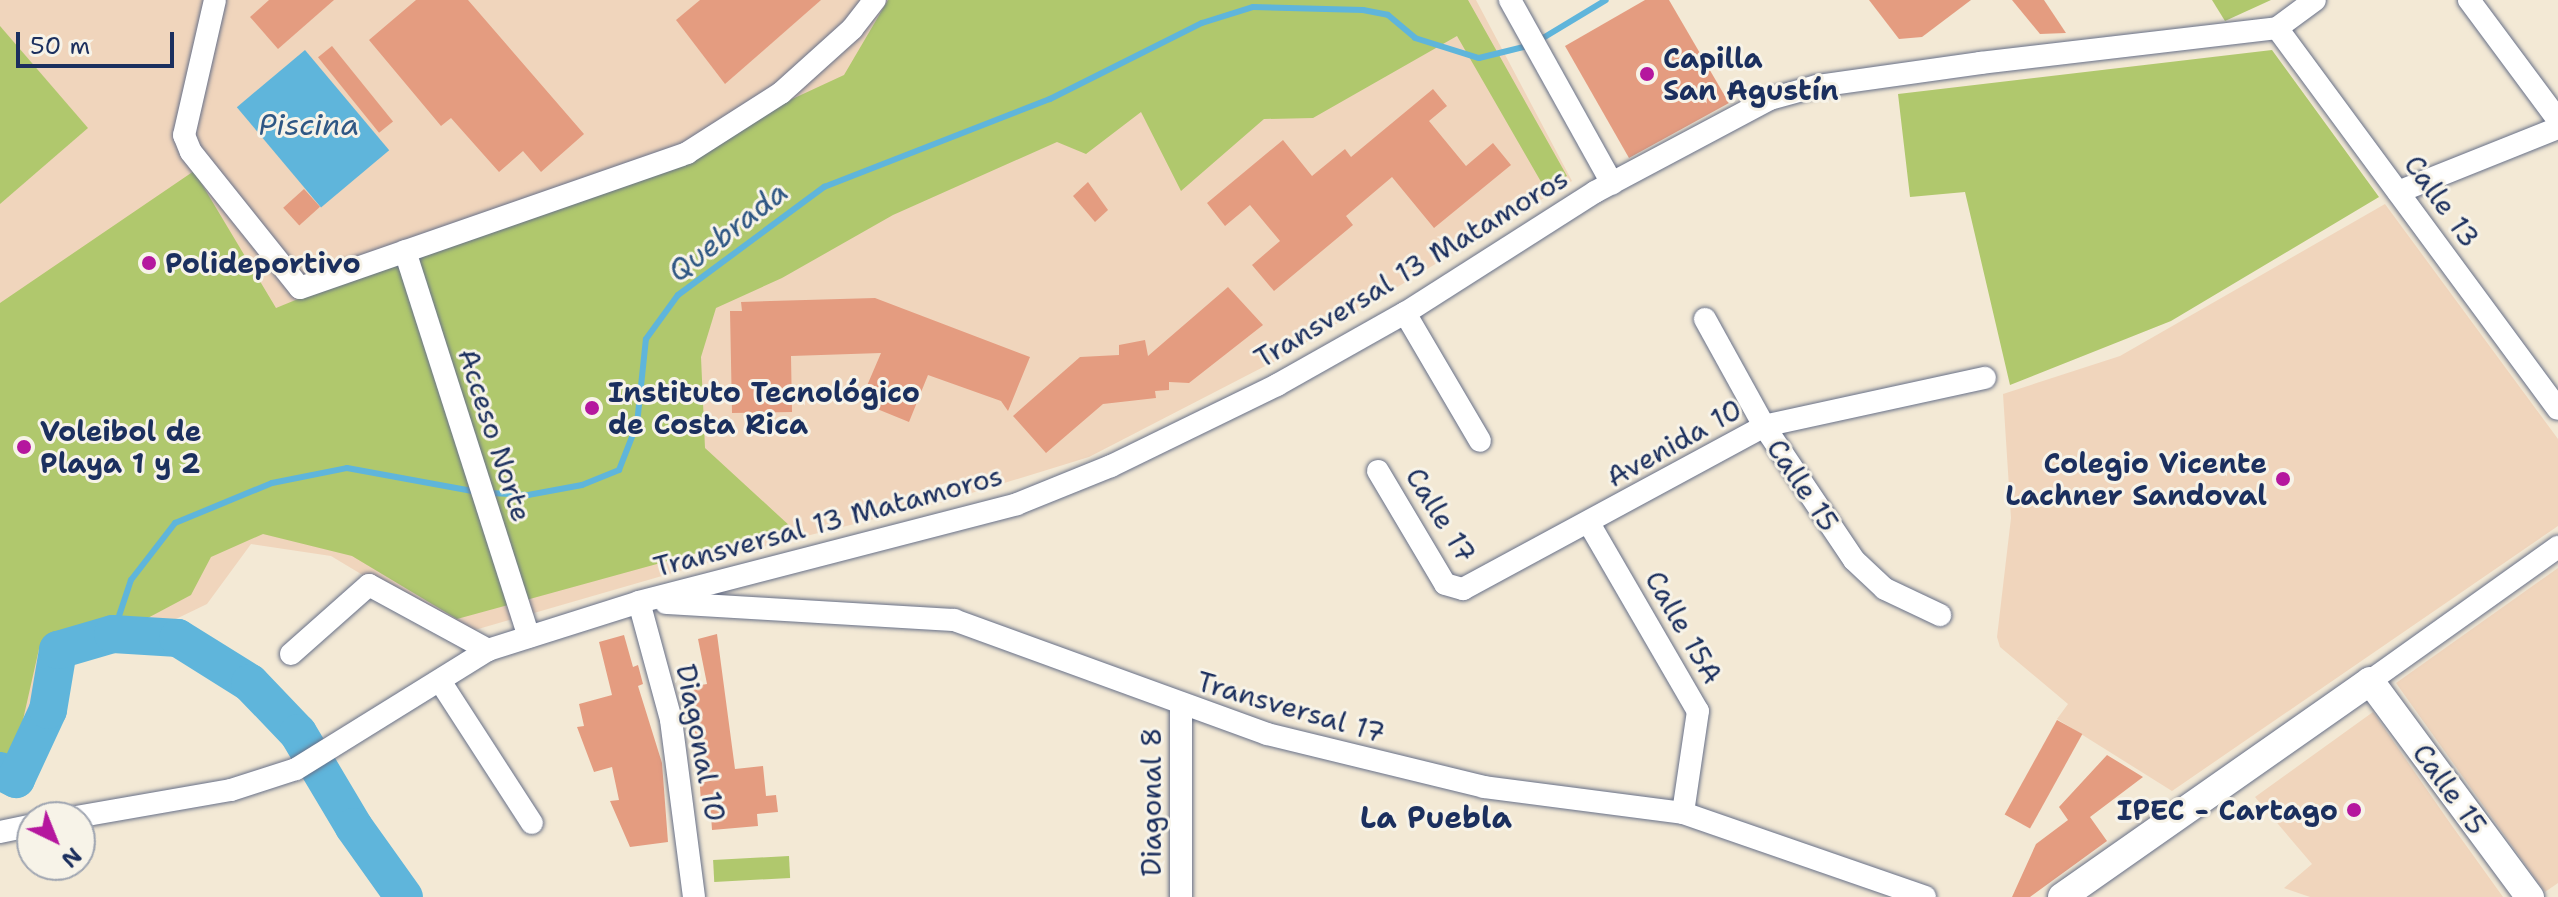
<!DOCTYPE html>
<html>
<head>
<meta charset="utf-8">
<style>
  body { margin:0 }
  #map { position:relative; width:2558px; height:897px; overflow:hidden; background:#f3e9d5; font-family:"Shantell Sans",sans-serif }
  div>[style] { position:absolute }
  .built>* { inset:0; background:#f0d5bc }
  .green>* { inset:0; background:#b0c86d; transform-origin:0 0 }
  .water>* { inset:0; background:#5fb5db; transform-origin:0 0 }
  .stream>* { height:6px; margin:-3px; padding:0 3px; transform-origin:3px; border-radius:3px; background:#5fb5db }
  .river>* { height:38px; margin:-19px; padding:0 19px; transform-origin:19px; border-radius:19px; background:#5fb5db }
  .building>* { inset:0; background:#e49c80; transform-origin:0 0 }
  .roads { filter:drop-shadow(0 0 2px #677088) drop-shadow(0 0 2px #677088) }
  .minor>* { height:22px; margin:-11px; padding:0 11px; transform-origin:11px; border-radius:11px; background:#fff }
  .major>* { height:28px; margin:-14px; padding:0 14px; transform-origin:14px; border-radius:14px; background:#fff }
  .dots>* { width:22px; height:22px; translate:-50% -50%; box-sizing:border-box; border:4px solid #f7f3e8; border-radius:50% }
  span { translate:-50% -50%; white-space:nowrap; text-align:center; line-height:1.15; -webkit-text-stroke:6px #f7f3e8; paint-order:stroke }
  .poi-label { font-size:28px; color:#1b2f5e; font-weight:700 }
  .left { translate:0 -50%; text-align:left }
  .right { translate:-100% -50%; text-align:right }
  .street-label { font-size:28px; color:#1b2f5e }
  .water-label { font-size:30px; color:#2f5784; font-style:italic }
  .neighbourhood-label { font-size:30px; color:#1b2f5e; font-weight:700 }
  .north { position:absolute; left:16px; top:801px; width:80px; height:80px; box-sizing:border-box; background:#f7f3e8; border:2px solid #9fa5b1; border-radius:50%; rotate:137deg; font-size:22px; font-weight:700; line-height:32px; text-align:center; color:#1b2f5e }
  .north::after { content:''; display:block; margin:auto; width:28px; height:36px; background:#b5179e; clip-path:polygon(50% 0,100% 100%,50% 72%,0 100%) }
  .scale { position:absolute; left:16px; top:32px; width:158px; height:36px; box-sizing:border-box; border:4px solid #1b2f5e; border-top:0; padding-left:10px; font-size:24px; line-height:28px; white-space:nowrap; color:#1b2f5e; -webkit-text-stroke:6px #f7f3e8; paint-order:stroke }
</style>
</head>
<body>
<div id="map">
  <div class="built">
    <i style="clip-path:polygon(0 0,1476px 0,1572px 181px,1279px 359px,1089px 457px,939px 503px,766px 546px,461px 634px,331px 556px,251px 544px,207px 604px,149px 632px,56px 647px,47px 705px,16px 779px,0 769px)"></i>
    <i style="clip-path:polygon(2385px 204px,2558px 439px,2558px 526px,2172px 791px,2057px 719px,2068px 704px,2000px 647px,1997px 637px,2011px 518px,2003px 394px,2120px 356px)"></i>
    <i style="clip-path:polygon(2558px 568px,2558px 883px,2545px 892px,2396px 683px)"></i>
    <i style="clip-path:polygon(2373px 712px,2450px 823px,2503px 897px,2310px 897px,2284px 888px,2312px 864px,2255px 797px)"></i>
  </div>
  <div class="green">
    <i style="clip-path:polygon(888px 0,1468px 0,1567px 176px,1544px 187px,1457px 36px,1313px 118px,1264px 119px,1181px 191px,1141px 112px,1086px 154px,1057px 142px,893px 215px,782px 278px,716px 308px,701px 357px,705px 448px,791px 527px,457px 619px,352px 556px,263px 534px,211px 557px,191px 595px,144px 620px,66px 632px,39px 649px,13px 764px,0 753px,0 303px,194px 171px,276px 308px,464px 231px,643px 168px,844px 75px)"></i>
    <i style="clip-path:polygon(2212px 0,2271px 0,2225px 21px)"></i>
    <i style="clip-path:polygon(0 26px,88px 128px,0 204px)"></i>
    <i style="clip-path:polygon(2272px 50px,2379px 197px,2171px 321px,2010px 385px,1965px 192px,1910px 197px,1898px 94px)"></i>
    <i style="left:789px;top:856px;width:22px;height:76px;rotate:87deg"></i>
  </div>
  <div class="water">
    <i style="left:305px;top:50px;width:131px;height:89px;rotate:50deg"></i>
  </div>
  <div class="stream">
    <i style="left:1538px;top:41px;width:79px;rotate:-31.1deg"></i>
    <i style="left:490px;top:493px;width:38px;rotate:3deg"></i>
    <i style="left:528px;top:495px;width:55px;rotate:-10.5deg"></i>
    <i style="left:582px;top:485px;width:40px;rotate:-22deg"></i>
    <i style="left:619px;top:470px;width:49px;rotate:-68.6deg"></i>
    <i style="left:637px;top:424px;width:85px;rotate:-84deg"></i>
    <i style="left:646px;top:339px;width:54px;rotate:-54deg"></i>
    <i style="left:678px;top:295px;width:182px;rotate:-36.5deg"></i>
    <i style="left:824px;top:187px;width:243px;rotate:-21.3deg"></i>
    <i style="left:1050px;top:99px;width:170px;rotate:-26.6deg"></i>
    <i style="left:1202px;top:23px;width:53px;rotate:-17.4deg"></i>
    <i style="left:1253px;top:7px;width:110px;rotate:1.6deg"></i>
    <i style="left:1363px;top:10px;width:25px;rotate:11deg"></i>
    <i style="left:1388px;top:15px;width:35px;rotate:40deg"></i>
    <i style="left:1415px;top:38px;width:67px;rotate:17.4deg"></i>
    <i style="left:1479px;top:58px;width:50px;rotate:-13.8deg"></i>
    <i style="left:113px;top:634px;width:57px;rotate:-71.6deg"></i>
    <i style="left:131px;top:580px;width:72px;rotate:-52.3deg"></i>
    <i style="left:175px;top:523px;width:105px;rotate:-22.4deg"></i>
    <i style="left:272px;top:483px;width:76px;rotate:-11.3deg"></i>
    <i style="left:347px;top:468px;width:133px;rotate:10.4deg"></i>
  </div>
  <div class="river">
    <i style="left:0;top:771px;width:18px;rotate:27deg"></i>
    <i style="left:16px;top:779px;width:76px;rotate:-65.1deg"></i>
    <i style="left:48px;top:710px;width:61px;rotate:-80.5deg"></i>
    <i style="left:58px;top:650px;width:57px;rotate:-16.2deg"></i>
    <i style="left:113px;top:634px;width:65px;rotate:3.5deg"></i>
    <i style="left:178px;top:638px;width:85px;rotate:32deg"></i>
    <i style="left:250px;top:683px;width:69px;rotate:46.2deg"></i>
    <i style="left:298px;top:733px;width:109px;rotate:59.2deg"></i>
    <i style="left:354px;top:827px;width:86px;rotate:54.5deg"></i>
  </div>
  <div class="building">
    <i style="clip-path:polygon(269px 0,334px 0,278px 49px,250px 17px)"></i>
    <i style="clip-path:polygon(416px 0,468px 0,584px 134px,541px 172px,523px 151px,499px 172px,451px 118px,441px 126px,369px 40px)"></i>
    <i style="clip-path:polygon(700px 0,821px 0,725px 84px,676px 20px)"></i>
    <i style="clip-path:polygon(1645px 0,1669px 0,1729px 103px,1629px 158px,1565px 46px)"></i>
    <i style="clip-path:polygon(1869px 0,1971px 0,1922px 37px,1899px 39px)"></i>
    <i style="clip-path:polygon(2012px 0,2044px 0,2066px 33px,2040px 34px)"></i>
    <i style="left:332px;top:46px;width:97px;height:18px;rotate:51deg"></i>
    <i style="clip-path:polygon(1433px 89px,1447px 106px,1429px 121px,1466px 166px,1493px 143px,1511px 165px,1434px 228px,1392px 177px,1346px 216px,1353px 225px,1274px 291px,1252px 265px,1280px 241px,1250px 205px,1225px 226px,1207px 203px,1283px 140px,1312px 176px,1345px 149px,1351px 157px)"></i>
    <i style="clip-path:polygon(1088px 182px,1108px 210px,1095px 222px,1073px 196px)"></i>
    <i style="left:304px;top:189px;width:24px;height:28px;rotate:48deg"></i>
    <i style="clip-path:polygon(1228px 287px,1263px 325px,1189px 383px,1169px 382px,1169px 390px,1155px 391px,1156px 398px,1103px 404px,1046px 453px,1013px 416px,1080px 357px,1119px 355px,1119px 345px,1145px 340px,1148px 356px)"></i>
    <i style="clip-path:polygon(875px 298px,1030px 357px,1008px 411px,1001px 401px,928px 375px,909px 422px,860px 402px,881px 353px,791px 356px,792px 412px,732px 413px,730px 311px,742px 311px,741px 302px)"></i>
    <i style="clip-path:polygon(717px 634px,735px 769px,763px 766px,766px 796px,776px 795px,778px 812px,757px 814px,758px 826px,712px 830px,710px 801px,701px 802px,699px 773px,705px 772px,684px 688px,707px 684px,698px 639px)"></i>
    <i style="clip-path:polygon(624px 635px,633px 667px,638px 665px,643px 684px,638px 686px,662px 763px,668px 842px,630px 847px,610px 801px,619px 800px,612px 767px,594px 772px,577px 727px,584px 726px,579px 704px,612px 695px,599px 642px)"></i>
    <i style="left:2057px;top:720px;width:29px;height:108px;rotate:29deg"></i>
    <i style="clip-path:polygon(2107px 755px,2143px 777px,2090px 817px,2107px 841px,2030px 897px,2012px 897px,2036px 844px,2068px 820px,2059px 807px)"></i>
  </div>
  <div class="roads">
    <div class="minor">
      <i style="left:215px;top:0;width:139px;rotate:102.9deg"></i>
      <i style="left:184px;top:135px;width:18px;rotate:68deg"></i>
      <i style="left:191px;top:152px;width:174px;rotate:51.3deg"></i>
      <i style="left:300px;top:288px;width:410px;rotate:-19.2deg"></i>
      <i style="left:687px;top:153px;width:112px;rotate:-32.6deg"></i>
      <i style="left:781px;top:93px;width:96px;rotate:-42deg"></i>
      <i style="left:852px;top:29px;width:37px;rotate:-52deg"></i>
      <i style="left:1510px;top:0;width:210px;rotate:60.9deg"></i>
      <i style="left:2469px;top:0;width:149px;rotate:53.4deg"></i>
      <i style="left:2277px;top:28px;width:473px;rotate:53.6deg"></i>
      <i style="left:2398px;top:192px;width:172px;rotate:-21.8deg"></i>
      <i style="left:405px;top:251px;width:405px;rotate:72.2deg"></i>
      <i style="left:1405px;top:313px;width:148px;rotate:59.6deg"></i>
      <i style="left:1705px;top:319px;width:122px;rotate:61.1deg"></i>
      <i style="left:1764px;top:426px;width:161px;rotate:56.1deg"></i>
      <i style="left:1854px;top:560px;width:42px;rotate:43.1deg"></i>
      <i style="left:1885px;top:589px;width:61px;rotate:25.3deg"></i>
      <i style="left:1378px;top:471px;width:131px;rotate:59.3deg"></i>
      <i style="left:1445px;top:584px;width:19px;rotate:16deg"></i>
      <i style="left:1463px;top:589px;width:342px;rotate:-28.4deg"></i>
      <i style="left:1764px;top:426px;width:226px;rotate:-12.3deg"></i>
      <i style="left:1590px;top:525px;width:215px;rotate:59.9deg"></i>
      <i style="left:1698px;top:711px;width:103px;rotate:98.4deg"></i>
      <i style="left:639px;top:602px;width:122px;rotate:74.8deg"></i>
      <i style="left:671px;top:720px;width:178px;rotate:82.6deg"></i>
      <i style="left:666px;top:603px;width:289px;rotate:3.4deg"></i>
      <i style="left:954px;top:620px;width:333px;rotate:20deg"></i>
      <i style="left:1267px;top:734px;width:223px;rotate:13.7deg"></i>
      <i style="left:1484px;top:787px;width:201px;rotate:7.4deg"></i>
      <i style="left:1683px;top:813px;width:256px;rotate:19.1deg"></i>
      <i style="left:291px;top:654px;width:104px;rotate:-41.5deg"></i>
      <i style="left:369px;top:585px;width:136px;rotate:28.6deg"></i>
      <i style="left:440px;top:681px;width:169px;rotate:57.1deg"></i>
      <i style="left:2370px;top:681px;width:231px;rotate:-35.5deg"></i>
      <i style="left:1181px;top:707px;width:190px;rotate:90deg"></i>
      <i style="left:76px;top:817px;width:157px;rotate:-9.9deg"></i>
      <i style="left:231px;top:790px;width:68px;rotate:-17.9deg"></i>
      <i style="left:296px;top:769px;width:226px;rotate:-31.8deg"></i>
      <i style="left:488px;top:650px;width:158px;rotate:-17.6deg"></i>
      <i style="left:639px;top:602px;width:390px;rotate:-14.5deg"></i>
      <i style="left:1017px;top:504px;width:101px;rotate:-22deg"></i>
      <i style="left:1111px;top:466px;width:185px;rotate:-26deg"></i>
      <i style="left:1277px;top:385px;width:147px;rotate:-29.4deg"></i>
      <i style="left:1405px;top:313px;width:225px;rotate:-32.5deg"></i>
      <i style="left:1595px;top:192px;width:198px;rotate:-28deg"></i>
      <i style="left:1770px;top:99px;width:49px;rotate:-15.5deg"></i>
      <i style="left:1817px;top:86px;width:165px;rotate:-8deg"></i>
      <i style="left:1980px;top:63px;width:299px;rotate:-6.7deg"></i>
      <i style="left:2277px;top:28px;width:47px;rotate:-36.4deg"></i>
      <i style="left:0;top:832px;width:33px;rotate:-12deg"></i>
    </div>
    <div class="major">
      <i style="left:2062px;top:897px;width:376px;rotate:-35deg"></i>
      <i style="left:2370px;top:681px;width:269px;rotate:53.5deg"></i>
    </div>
  </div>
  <div class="dots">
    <i style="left:1647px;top:74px;background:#b5179e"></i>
    <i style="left:149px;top:263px;background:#b5179e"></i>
    <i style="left:592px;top:408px;background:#b5179e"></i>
    <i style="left:24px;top:447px;background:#b5179e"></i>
    <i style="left:2283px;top:479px;background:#b5179e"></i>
    <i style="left:2354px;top:810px;background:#b5179e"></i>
  </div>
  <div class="poi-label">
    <span class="left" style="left:1663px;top:74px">Capilla<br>San Agustín</span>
    <span class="left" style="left:165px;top:263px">Polideportivo</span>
    <span class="left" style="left:608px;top:408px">Instituto Tecnológico<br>de Costa Rica</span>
    <span class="left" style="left:40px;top:447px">Voleibol de<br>Playa 1 y 2</span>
    <span class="right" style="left:2267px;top:479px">Colegio Vicente<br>Lachner Sandoval</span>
    <span class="right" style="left:2338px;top:810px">IPEC - Cartago</span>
  </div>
  <div class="street-label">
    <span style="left:2442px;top:201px;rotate:54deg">Calle 13</span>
    <span style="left:1411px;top:268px;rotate:-31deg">Transversal 13 Matamoros</span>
    <span style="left:495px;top:435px;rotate:72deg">Acceso Norte</span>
    <span style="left:1674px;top:443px;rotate:-29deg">Avenida 10</span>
    <span style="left:1803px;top:485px;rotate:56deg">Calle 15</span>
    <span style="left:1441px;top:515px;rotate:58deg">Calle 17</span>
    <span style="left:828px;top:521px;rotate:-15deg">Transversal 13 Matamoros</span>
    <span style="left:1684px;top:627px;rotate:60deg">Calle 15A</span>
    <span style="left:1291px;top:707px;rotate:16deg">Transversal 17</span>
    <span style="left:701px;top:743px;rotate:79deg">Diagonal 10</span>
    <span style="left:2450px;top:789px;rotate:54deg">Calle 15</span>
    <span style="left:1151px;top:802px;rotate:-90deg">Diagonal 8</span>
  </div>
  <div class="water-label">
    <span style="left:309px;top:125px">Piscina</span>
    <span style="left:728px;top:232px;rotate:-38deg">Quebrada</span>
  </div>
  <div class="neighbourhood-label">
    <span style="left:1436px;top:818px">La Puebla</span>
  </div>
  <div class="north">N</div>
  <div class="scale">50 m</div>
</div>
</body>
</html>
